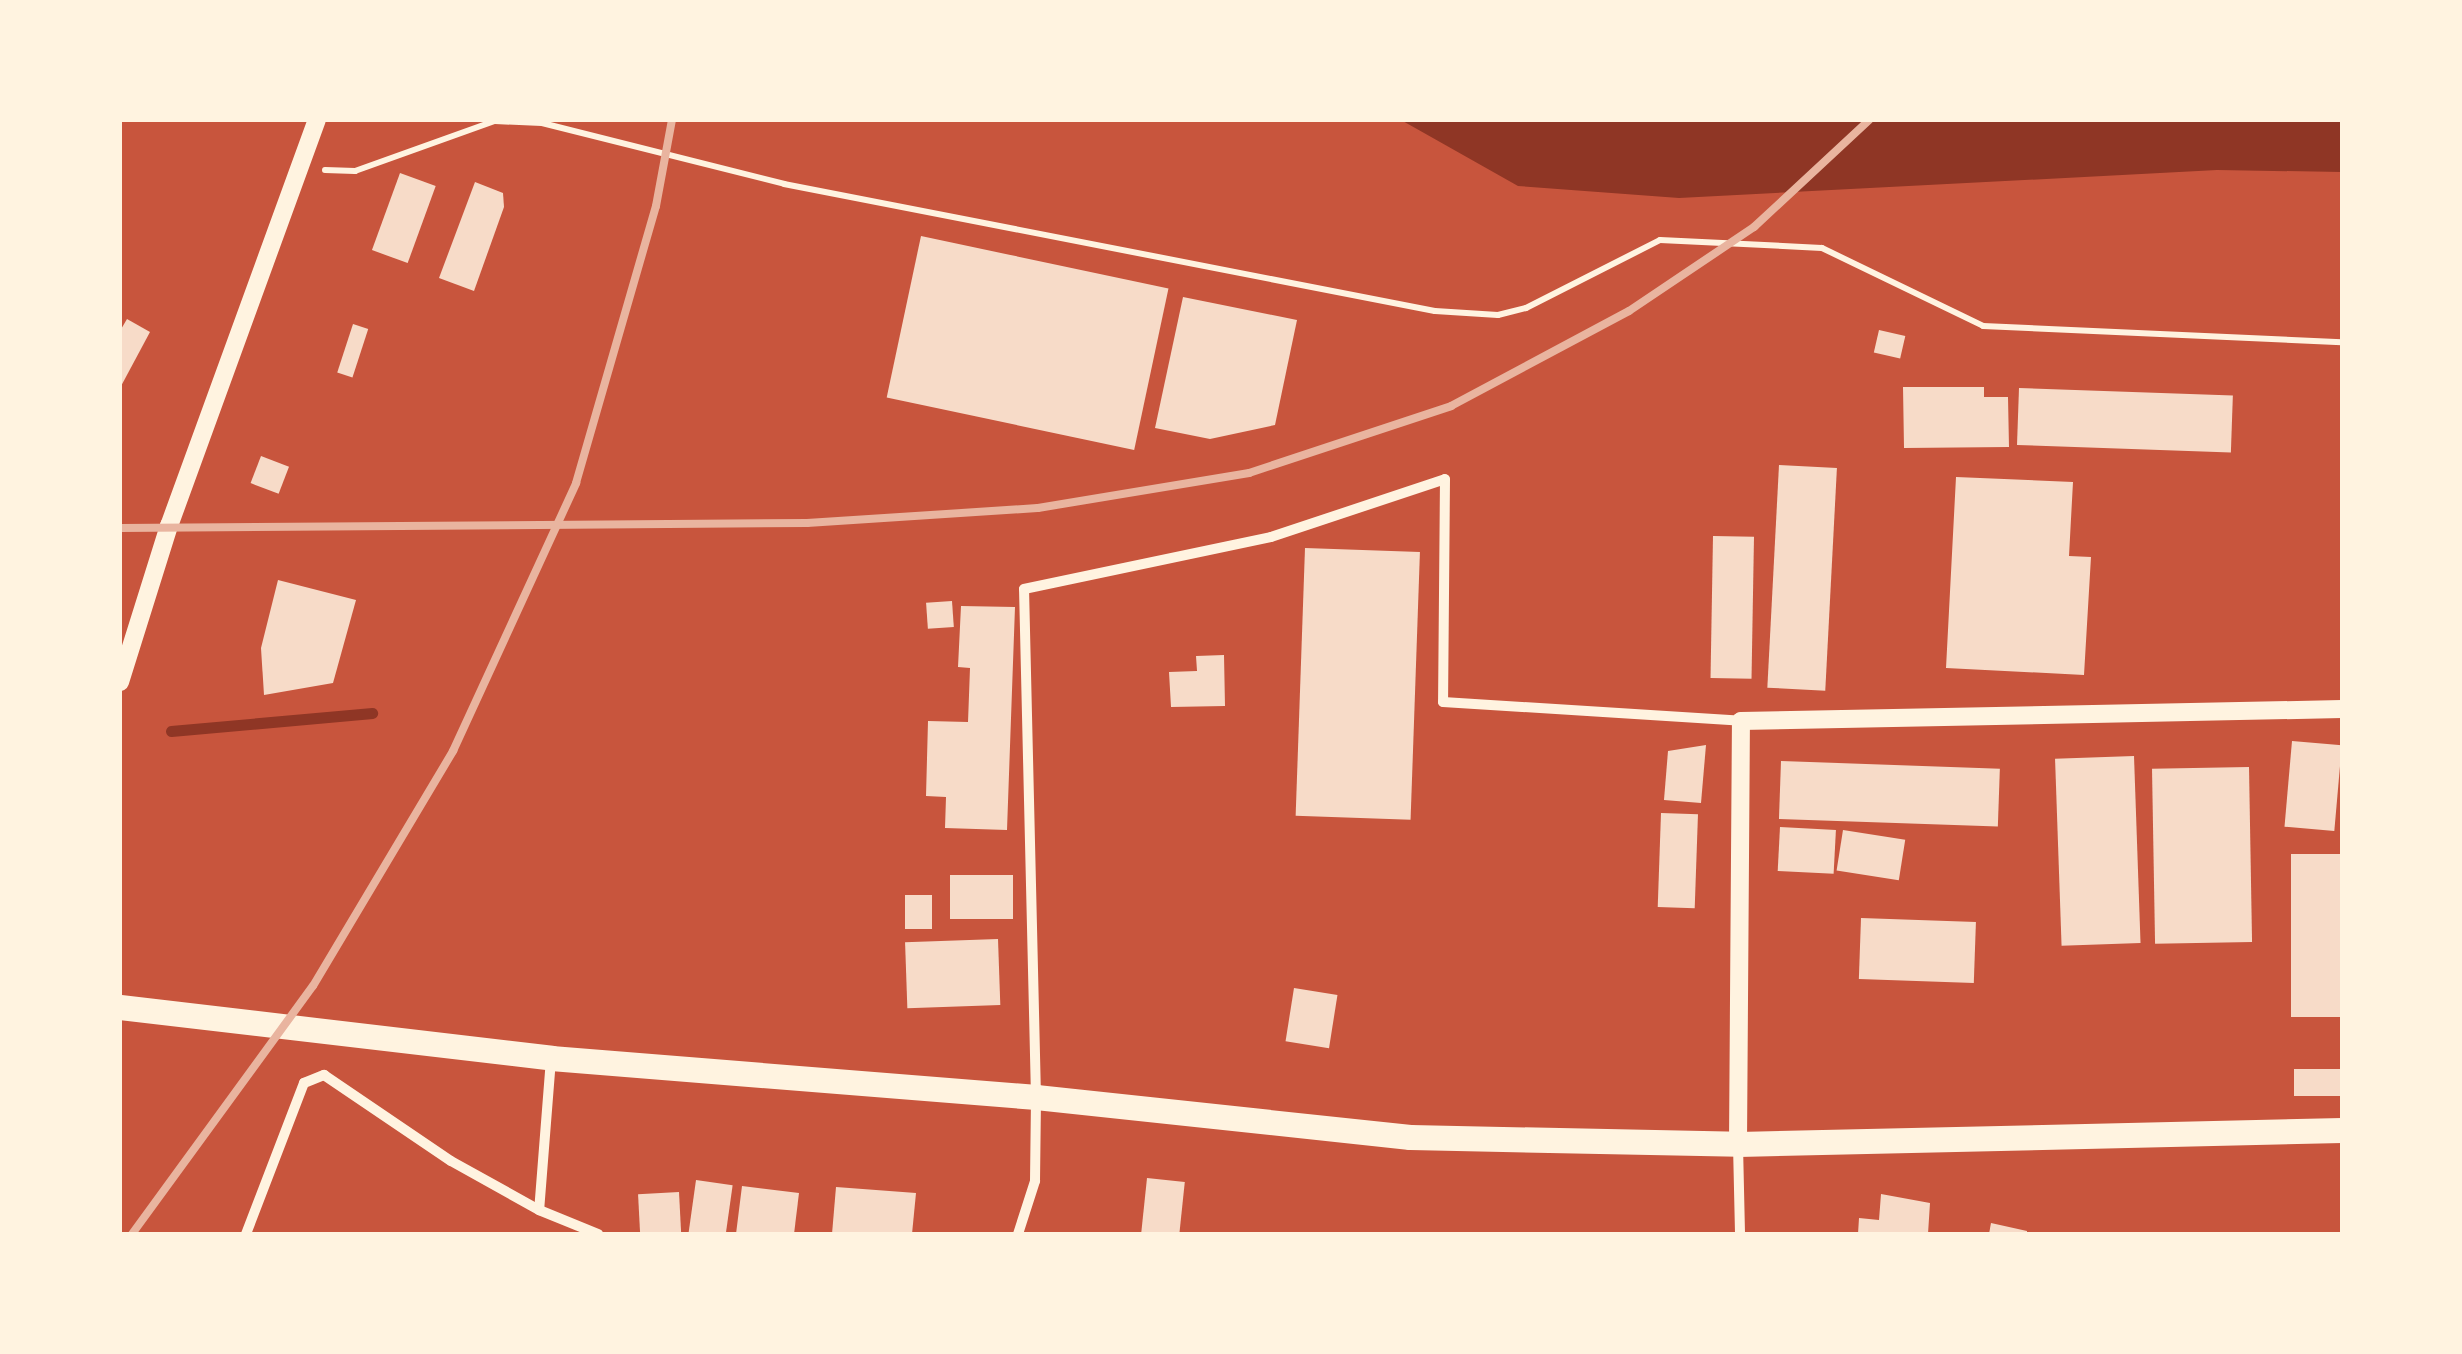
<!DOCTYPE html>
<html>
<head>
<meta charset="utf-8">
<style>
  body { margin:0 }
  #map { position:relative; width:2462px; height:1354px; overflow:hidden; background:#c8553d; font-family:"Noto Serif",serif }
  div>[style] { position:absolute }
  .water>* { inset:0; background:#8f3625 }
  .stream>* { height:11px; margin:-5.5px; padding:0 5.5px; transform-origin:5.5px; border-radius:5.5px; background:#8f3625 }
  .building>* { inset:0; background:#f7dbc8; transform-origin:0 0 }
  .path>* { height:6px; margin:-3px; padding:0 3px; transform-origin:3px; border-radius:3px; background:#fff3e0 }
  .minor>* { height:10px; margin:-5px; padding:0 5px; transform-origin:5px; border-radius:5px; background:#fff3e0 }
  .tertiary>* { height:18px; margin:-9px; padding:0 9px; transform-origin:9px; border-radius:9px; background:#fff3e0 }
  .primary>* { height:25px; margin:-12.5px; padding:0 12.5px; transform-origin:12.5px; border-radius:12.5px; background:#fff3e0 }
  .rail>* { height:8px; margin:-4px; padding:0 4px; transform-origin:4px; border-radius:4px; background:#e9b49f }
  span { translate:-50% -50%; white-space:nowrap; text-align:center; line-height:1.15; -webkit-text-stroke:8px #fff3e0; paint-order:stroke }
  .frame { position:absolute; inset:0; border:122px solid #fff3e0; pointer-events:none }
</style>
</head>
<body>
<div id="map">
  <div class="water">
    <i style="clip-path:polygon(1401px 120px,2342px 120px,2342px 172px,2217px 170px,1679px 198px,1518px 186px)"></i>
  </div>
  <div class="stream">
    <i style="left:171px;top:731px;width:202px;rotate:-5.1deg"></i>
  </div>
  <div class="building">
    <i style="left:400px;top:173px;width:38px;height:82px;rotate:20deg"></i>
    <i style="clip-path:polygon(475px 182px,503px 193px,504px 207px,474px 291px,439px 278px)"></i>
    <i style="left:921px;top:236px;width:253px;height:165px;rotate:12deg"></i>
    <i style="clip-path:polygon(1183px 297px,1297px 320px,1275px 425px,1210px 439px,1155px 428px)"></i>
    <i style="clip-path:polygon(127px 319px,150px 332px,120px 388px,120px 331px)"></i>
    <i style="left:353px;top:324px;width:16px;height:51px;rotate:18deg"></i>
    <i style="left:1879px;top:330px;width:27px;height:23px;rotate:13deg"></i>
    <i style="clip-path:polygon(1903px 387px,1984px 387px,1984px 397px,2008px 397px,2009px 447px,1904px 448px)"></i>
    <i style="left:2019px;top:388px;width:214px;height:57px;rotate:2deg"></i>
    <i style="left:261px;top:456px;width:30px;height:29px;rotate:21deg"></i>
    <i style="left:1779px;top:465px;width:58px;height:223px;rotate:3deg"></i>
    <i style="clip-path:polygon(1956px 477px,2073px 482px,2069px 556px,2091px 557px,2084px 675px,1946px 668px)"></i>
    <i style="left:1713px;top:536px;width:41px;height:142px;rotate:1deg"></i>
    <i style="left:1305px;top:548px;width:115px;height:268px;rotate:2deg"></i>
    <i style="clip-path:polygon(278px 580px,356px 600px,333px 683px,264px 695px,261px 648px)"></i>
    <i style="left:952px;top:601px;width:26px;height:26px;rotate:86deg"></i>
    <i style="clip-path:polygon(961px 606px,1015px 607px,1007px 830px,945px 828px,946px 797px,926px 796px,928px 721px,968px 722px,970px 668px,958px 667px)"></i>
    <i style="clip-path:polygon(1224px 655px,1225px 706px,1171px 707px,1169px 672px,1197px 671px,1196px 656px)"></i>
    <i style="left:2292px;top:741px;width:50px;height:86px;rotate:5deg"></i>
    <i style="clip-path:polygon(1706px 745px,1701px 803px,1664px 800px,1668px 751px)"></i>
    <i style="left:2134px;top:756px;width:187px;height:79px;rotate:88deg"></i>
    <i style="left:1781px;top:761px;width:219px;height:58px;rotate:2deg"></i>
    <i style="left:2249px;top:767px;width:175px;height:97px;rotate:89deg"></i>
    <i style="left:1661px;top:813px;width:37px;height:94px;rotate:2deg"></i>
    <i style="left:1780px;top:827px;width:56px;height:44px;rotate:3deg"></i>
    <i style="left:1843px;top:830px;width:63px;height:41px;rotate:9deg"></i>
    <i style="left:2342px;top:854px;width:163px;height:51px;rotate:90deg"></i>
    <i style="left:950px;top:875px;width:63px;height:44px"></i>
    <i style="left:905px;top:895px;width:27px;height:34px"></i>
    <i style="left:1861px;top:918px;width:115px;height:61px;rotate:2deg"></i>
    <i style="left:998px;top:939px;width:66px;height:93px;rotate:88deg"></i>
    <i style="left:1294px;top:988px;width:44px;height:54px;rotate:9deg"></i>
    <i style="left:2294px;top:1069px;width:48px;height:27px"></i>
    <i style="left:1147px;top:1178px;width:38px;height:56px;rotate:6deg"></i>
    <i style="left:696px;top:1180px;width:37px;height:54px;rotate:8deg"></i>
    <i style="clip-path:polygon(742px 1186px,799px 1193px,794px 1234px,736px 1234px)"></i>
    <i style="clip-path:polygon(836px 1187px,916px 1193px,912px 1234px,832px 1234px)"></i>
    <i style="left:679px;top:1192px;width:42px;height:41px;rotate:87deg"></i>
    <i style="clip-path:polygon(1881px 1194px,1930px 1203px,1928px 1234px,1858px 1234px,1859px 1218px,1879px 1220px)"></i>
    <i style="clip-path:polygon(1991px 1223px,2027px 1231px,2027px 1234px,1989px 1234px)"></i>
  </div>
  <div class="path">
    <i style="left:325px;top:170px;width:30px;rotate:2deg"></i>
    <i style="left:355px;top:171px;width:149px;rotate:-19.7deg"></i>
    <i style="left:495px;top:121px;width:47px;rotate:2.4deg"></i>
    <i style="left:542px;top:123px;width:250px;rotate:14.1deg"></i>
    <i style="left:784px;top:184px;width:663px;rotate:11.04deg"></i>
    <i style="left:1435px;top:311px;width:63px;rotate:3.6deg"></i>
    <i style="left:1498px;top:315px;width:29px;rotate:-14deg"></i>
    <i style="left:1526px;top:308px;width:150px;rotate:-26.9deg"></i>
    <i style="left:1660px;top:240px;width:162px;rotate:2.8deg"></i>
    <i style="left:1822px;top:248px;width:179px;rotate:25.8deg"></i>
    <i style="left:1983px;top:326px;width:359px;rotate:2.6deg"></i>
  </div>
  <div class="minor">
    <i style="left:551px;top:1059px;width:151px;rotate:94.5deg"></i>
    <i style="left:539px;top:1210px;width:64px;rotate:22.1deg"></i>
    <i style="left:1738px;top:1145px;width:89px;rotate:88.7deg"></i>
    <i style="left:246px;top:1234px;width:162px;rotate:-69deg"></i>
    <i style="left:304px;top:1083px;width:22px;rotate:-22deg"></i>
    <i style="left:324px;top:1075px;width:153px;rotate:34.1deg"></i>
    <i style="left:451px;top:1161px;width:101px;rotate:29.1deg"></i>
    <i style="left:1018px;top:1234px;width:56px;rotate:-72.2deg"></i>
    <i style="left:1035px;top:1181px;width:84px;rotate:-89.3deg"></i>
    <i style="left:1036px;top:1097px;width:508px;rotate:-91.35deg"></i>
    <i style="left:1024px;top:589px;width:252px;rotate:-11.9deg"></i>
    <i style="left:1271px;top:537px;width:183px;rotate:-18.4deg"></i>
    <i style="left:1445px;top:479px;width:223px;rotate:90.5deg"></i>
    <i style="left:1443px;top:702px;width:299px;rotate:3.6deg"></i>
  </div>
  <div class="tertiary">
    <i style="left:120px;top:682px;width:164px;rotate:-72.6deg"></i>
    <i style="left:169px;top:526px;width:432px;rotate:-70deg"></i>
    <i style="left:1738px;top:1144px;width:423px;rotate:-89.6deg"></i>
    <i style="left:1741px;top:721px;width:601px;rotate:-1.14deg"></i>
  </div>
  <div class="primary">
    <i style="left:120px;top:1007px;width:434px;rotate:6.7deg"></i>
    <i style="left:551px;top:1058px;width:487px;rotate:4.6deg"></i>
    <i style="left:1036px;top:1097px;width:376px;rotate:6.1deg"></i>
    <i style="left:1410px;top:1137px;width:328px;rotate:1.2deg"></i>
    <i style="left:1738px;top:1144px;width:604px;rotate:-1.33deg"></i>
  </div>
  <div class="rail">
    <i style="left:120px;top:528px;width:687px;rotate:-0.42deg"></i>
    <i style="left:807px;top:523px;width:231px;rotate:-3.7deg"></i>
    <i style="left:1038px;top:508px;width:214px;rotate:-9.4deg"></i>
    <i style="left:1249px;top:473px;width:213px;rotate:-18.3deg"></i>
    <i style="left:1451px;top:406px;width:202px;rotate:-28.1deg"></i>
    <i style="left:1629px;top:311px;width:151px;rotate:-33.9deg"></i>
    <i style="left:1754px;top:227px;width:157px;rotate:-42.9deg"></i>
    <i style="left:132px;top:1234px;width:307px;rotate:-53.9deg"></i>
    <i style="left:313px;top:986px;width:274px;rotate:-59.2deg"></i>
    <i style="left:453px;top:751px;width:295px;rotate:-65.3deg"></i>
    <i style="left:576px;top:483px;width:288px;rotate:-73.9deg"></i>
    <i style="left:656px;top:206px;width:87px;rotate:-79.5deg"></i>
  </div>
  <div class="frame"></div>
</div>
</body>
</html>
